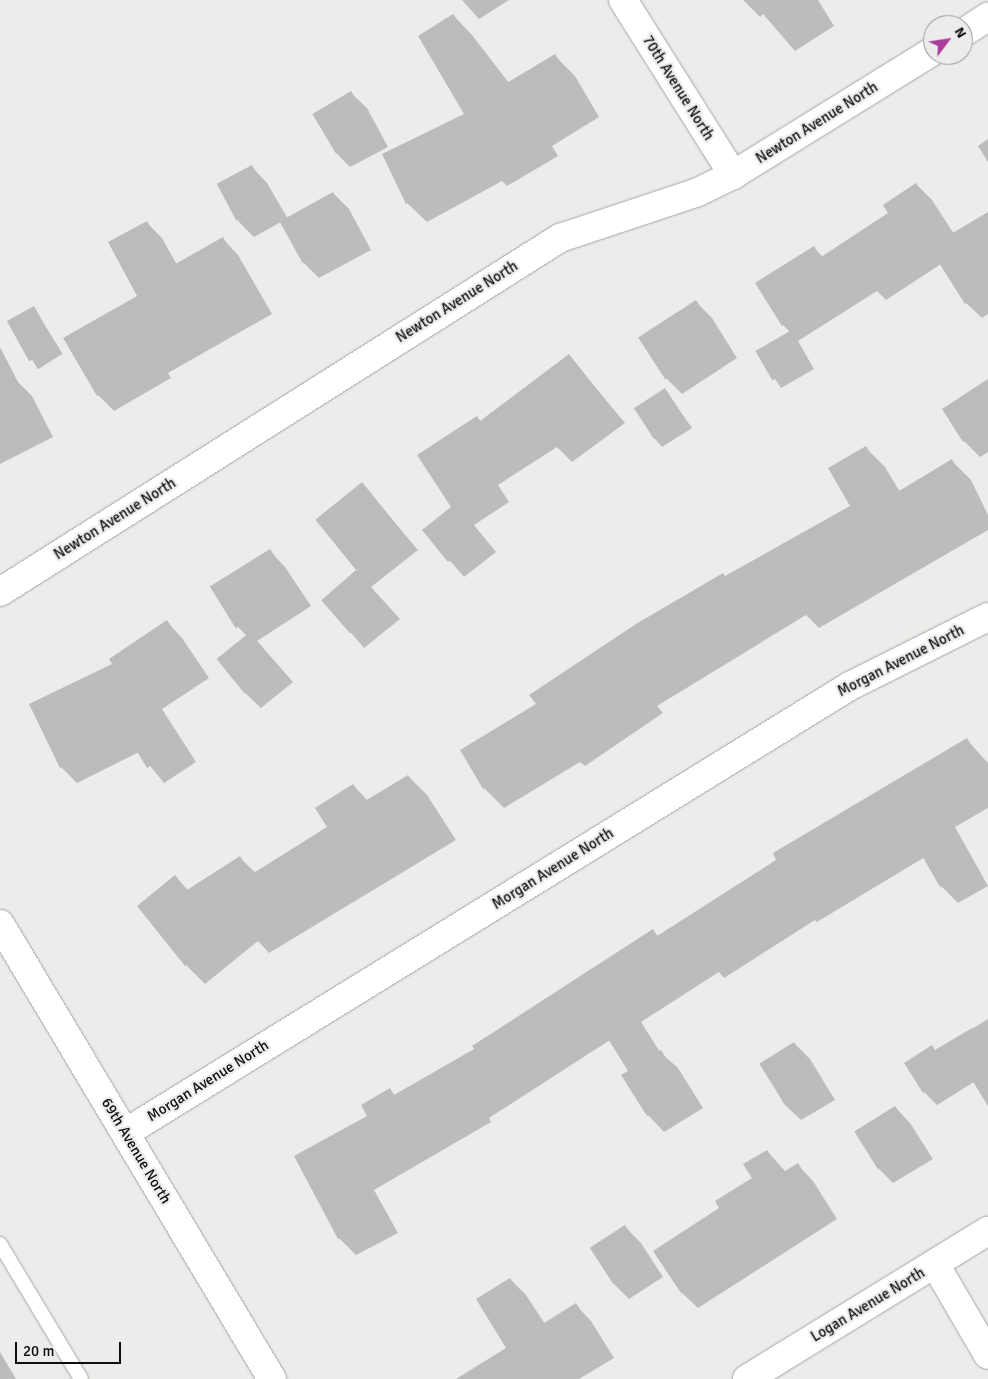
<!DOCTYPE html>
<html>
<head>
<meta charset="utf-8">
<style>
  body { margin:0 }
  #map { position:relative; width:988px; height:1379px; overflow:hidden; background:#ecedea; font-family:Signika,sans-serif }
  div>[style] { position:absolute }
  .shadow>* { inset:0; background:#0003; transform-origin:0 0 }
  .building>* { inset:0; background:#bbbcb9; transform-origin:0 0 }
  .roads { filter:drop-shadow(0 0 1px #a6a7a4) drop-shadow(0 0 1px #a6a7a4) }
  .service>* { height:14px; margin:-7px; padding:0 7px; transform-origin:7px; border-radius:7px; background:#fff }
  .minor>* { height:28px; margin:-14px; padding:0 14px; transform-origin:14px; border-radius:14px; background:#fff }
  .tertiary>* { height:28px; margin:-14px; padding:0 14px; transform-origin:14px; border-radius:14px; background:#fff }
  span { translate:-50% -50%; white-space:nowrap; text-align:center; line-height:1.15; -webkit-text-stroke:4.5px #ecedea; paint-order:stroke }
  .street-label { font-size:15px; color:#0e0e0d }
  .north { position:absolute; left:923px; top:15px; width:50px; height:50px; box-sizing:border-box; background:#ecedea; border:1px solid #939492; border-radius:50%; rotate:59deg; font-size:14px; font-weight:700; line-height:20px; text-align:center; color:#0e0e0d }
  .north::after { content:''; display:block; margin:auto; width:18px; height:22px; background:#aa3c9b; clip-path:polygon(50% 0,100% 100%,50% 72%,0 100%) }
  .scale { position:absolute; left:15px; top:1342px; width:106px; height:22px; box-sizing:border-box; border:2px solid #0e0e0d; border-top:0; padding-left:6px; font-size:15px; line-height:18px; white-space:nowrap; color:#0e0e0d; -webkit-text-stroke:4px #ecedea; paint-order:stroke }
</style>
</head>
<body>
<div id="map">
  <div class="shadow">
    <i style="clip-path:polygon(462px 0,509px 0,479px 19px)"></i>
    <i style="clip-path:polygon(743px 0,818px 0,834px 26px,795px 51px,763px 14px,760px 17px)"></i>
    <i style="clip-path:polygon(453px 15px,472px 35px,509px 83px,555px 56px,575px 76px,599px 117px,552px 146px,558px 156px,507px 186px,502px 181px,427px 222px,407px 203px,466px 115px)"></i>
    <i style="clip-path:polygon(351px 93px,367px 108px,388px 147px,350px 167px,335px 152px,314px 113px)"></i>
    <i style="clip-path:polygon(988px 139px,988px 162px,978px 146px)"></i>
    <i style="clip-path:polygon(252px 167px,267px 183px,288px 219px,333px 193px,349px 209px,371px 250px,319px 278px,304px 263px,281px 222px,254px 237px,238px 221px)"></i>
    <i style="clip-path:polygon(916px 184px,932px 200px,954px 234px,988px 214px,988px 314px,982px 318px,966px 303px,941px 264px,886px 300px,877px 291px,798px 341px,814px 369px,781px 388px,757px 352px,790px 332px,783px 325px,814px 248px,823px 257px,890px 214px)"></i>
    <i style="clip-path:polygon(146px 222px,162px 238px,177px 265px,223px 239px,238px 255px,272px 314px,168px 373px,171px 378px,114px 411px,98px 395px,139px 296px)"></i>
    <i style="clip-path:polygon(696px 302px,712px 318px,737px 358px,682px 394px,666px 378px)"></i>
    <i style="left:34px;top:308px;width:54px;height:29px;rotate:58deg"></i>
    <i style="clip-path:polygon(569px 356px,625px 423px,572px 462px,557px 447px,498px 485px,509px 502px,474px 525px,496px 552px,464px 577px,424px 530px,452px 507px,477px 417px,481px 422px)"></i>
    <i style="clip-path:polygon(16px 380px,32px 396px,53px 437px,0 464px,0 389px)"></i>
    <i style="clip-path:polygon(988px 382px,988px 452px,980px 457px,964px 441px)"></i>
    <i style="clip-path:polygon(665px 390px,692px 428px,662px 447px,655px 439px)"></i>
    <i style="clip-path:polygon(866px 448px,885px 467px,900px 492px,952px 461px,971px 480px,988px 515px,988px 530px,819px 628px,806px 615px,657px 706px,663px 713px,585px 766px,580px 762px,504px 808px,484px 788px,461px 750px,537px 704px,725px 577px,852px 506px)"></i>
    <i style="clip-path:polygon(362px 484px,418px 550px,371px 587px,400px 619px,364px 648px,323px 600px,358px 570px,317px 519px)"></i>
    <i style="clip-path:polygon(270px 551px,285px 567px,311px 606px,257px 641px,293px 682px,261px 708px,245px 693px,247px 636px,238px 627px)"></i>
    <i style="clip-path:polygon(167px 622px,182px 638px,209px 678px,162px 709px,196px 762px,164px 783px,139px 752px,77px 783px,61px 767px,114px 665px)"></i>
    <i style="clip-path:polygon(967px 740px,988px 763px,988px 808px,955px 827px,988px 886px,958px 903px,941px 886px,925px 857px,817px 922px,815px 920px,724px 978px,719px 972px,641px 1022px,660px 1052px,678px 1068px,703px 1108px,664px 1132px,648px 1115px,630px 1071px,610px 1040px,489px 1118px,491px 1122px,374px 1190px,398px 1233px,356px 1255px,339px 1238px,369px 1117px,390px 1090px,396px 1096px,476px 1049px,652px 930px,658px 936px)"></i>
    <i style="clip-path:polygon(408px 776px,427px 795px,456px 840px,269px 953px,258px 941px,205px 984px,186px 965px,175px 877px,188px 890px,240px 858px,256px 873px,329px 827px,353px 785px,368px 801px)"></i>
    <i style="clip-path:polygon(988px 1019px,988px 1102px,974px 1082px,937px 1105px,924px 1092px,932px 1047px,936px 1051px)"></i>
    <i style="clip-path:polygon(794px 1043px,810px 1059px,835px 1100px,801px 1120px,785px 1105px,761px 1064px)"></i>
    <i style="clip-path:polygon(895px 1107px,910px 1123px,933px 1159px,893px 1183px,878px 1168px)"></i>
    <i style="clip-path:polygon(767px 1151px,786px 1172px,798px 1165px,813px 1181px,837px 1219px,698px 1308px,682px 1293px,655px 1251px,721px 1208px,753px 1179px)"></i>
    <i style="clip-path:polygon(625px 1227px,641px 1243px,663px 1277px,629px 1299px,613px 1283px)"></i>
    <i style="clip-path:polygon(510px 1279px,526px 1295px,545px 1324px,576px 1305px,591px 1321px,614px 1358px,579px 1379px,458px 1379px,508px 1348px)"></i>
    <i style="clip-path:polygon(0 1352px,16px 1379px,0 1379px)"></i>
  </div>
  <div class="building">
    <i style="clip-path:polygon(453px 14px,505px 84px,555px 54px,581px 97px,533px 126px,540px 136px,487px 167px,483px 161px,406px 204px,382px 154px,464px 114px,418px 36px)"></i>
    <i style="left:351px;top:91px;width:45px;height:45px;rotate:59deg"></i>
    <i style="left:252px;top:165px;width:42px;height:40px;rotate:62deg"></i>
    <i style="clip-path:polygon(916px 183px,949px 234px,869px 285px,863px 275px,782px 326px,755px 283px,814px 246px,821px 257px,888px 213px,883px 205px)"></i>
    <i style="left:333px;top:192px;width:48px;height:61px;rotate:61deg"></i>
    <i style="clip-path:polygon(988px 212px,988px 289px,965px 304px,929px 247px)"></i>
    <i style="clip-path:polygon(147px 221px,172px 266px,223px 237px,257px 298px,153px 357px,156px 362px,97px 396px,63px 338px,137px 296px,108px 242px)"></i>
    <i style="left:696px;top:300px;width:50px;height:69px;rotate:57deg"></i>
    <i style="left:34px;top:306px;width:46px;height:31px;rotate:61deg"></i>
    <i style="left:790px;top:331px;width:34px;height:40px;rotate:60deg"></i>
    <i style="clip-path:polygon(0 347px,38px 421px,0 440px)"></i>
    <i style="clip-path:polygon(569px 354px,610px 406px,555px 447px,543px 430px,483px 469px,494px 486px,460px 509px,481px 536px,448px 562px,422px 530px,451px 507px,417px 455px,477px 416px,480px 421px)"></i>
    <i style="clip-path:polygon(988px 379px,988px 426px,963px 442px,942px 409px)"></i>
    <i style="left:665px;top:388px;width:37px;height:37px;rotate:57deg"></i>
    <i style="clip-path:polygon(866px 446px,894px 494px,952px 459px,975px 507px,799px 610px,790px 594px,639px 687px,644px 693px,564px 747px,561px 742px,483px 789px,460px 750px,536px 704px,529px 695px,636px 624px,723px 573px,725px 576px,850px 506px,828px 468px)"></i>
    <i style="left:362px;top:482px;width:65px;height:60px;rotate:51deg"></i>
    <i style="left:270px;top:549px;width:49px;height:71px;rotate:58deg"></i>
    <i style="left:356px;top:570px;width:44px;height:46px;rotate:49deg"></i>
    <i style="clip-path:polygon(167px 620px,194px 662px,147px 693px,182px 746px,147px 768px,127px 735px,60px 768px,29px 704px,112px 664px,109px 659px)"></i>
    <i style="left:250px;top:632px;width:44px;height:43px;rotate:51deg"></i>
    <i style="clip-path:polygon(967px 738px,988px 773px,988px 782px,939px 810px,973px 868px,940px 887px,912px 838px,800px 906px,798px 903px,706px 961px,702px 956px,625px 1005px,656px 1053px,661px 1050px,687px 1091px,647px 1116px,621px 1075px,628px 1071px,597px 1021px,473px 1101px,475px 1104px,358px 1172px,382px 1215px,338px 1239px,294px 1156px,367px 1116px,361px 1105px,390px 1088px,394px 1095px,474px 1049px,472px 1046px,653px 929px,657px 936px,776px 860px,773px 853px)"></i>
    <i style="clip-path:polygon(408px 775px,438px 821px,250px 935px,241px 921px,185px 966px,137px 906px,175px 875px,187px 890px,240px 856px,252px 874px,327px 827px,315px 808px,353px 784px,365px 801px)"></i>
    <i style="clip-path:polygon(972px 1028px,988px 1054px,988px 1106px,964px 1067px,923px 1093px,904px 1063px,932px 1045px,935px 1050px)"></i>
    <i style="left:794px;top:1042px;width:49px;height:41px;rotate:58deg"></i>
    <i style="left:895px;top:1106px;width:44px;height:48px;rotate:58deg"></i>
    <i style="clip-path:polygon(767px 1150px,782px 1173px,798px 1163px,822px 1203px,681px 1293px,653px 1251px,719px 1208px,715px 1201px,752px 1178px,743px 1164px)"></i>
    <i style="left:625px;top:1225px;width:43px;height:42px;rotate:57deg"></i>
    <i style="clip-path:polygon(510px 1278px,541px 1325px,576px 1303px,599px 1341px,538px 1379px,456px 1379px,506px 1348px,476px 1299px)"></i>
  </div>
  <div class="roads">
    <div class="service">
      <i style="left:0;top:1244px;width:157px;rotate:59deg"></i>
    </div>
    <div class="minor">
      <i style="left:623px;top:0;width:207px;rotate:57.8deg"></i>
      <i style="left:963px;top:33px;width:30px;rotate:-33deg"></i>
      <i style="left:0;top:592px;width:663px;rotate:-32.3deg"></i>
      <i style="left:560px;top:238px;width:145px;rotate:-18.4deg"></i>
      <i style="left:698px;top:192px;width:39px;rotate:-26deg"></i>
      <i style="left:733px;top:175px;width:235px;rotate:-31.8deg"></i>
      <i style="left:125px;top:1133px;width:852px;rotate:-31.66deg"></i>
      <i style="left:850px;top:686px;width:154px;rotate:-26.6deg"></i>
      <i style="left:935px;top:1264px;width:105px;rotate:59.8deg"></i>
      <i style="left:747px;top:1379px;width:283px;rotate:-31.6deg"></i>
    </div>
    <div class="tertiary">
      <i style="left:0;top:924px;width:530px;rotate:59.13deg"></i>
    </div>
  </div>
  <div class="street-label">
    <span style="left:678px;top:88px;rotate:58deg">70th Avenue North</span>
    <span style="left:817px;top:123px;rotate:-32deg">Newton Avenue North</span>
    <span style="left:457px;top:302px;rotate:-32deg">Newton Avenue North</span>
    <span style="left:115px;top:519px;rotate:-32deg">Newton Avenue North</span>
    <span style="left:901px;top:661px;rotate:-27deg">Morgan Avenue North</span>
    <span style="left:553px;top:869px;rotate:-32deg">Morgan Avenue North</span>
    <span style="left:208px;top:1081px;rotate:-32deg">Morgan Avenue North</span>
    <span style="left:136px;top:1151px;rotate:59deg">69th Avenue North</span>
    <span style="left:868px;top:1305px;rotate:-31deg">Logan Avenue North</span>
  </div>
  <div class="north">N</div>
  <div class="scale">20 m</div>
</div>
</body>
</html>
